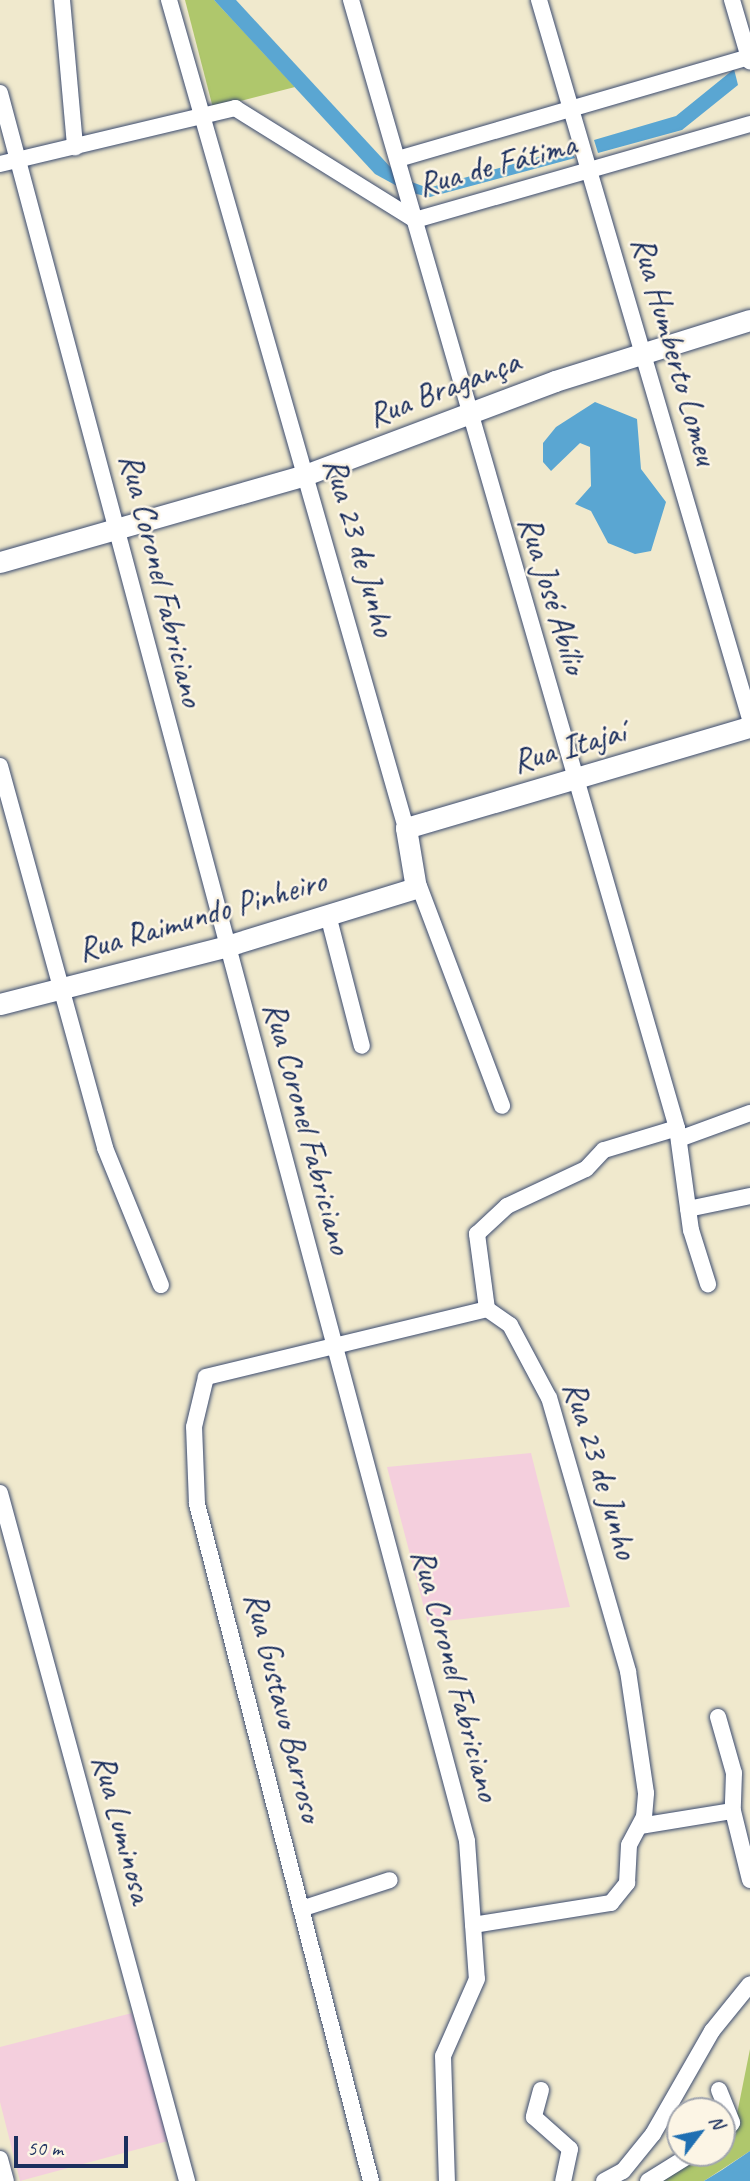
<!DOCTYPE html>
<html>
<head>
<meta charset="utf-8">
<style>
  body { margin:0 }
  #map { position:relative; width:750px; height:2181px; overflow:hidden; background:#f0e9cd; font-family:Caveat,sans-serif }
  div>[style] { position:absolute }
  .built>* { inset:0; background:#f4cfdd }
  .green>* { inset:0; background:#afc76c }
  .water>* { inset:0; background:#5aa6d2 }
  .roads { filter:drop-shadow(0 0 2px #3b4b6f) drop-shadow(0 0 2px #3b4b6f) }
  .minor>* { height:16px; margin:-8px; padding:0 8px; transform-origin:8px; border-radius:8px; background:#fff }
  .tertiary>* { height:21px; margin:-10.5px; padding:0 10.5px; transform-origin:10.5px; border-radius:10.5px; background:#fff }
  span { translate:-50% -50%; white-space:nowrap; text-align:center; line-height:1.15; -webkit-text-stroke:5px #fcf5e5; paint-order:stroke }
  .street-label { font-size:33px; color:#1b2f5e }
  .north { position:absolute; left:666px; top:2097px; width:70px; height:70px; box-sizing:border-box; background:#fcf5e5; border:2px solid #a2a6af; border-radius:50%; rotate:58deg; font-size:19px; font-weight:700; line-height:28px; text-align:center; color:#1b2f5e }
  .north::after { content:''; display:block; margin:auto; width:24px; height:32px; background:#1f6fb2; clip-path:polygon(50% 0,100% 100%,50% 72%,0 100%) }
  .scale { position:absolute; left:14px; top:2136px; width:114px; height:32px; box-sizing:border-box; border:4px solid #1b2f5e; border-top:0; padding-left:9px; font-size:21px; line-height:24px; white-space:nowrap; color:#1b2f5e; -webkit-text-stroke:5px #fcf5e5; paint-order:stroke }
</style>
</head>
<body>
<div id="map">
  <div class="built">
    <i style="clip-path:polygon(531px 1453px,570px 1607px,428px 1623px,387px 1467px)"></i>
    <i style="clip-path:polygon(132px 2013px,168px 2141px,20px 2181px,0 2102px,0 2047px)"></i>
  </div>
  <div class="green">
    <i style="clip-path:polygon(185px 0,214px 0,295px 87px,213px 108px)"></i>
    <i style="clip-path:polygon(750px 2049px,750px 2151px,704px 2181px,656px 2181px,703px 2153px,722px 2153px,736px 2119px)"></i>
  </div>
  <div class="water">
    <i style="clip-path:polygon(214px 0,236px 0,394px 171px,397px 186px,375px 174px)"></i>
    <i style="clip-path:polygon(734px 69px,738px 85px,682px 130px,598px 153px,594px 140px,676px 116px)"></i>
    <i style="clip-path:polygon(570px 148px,575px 158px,430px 197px,412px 193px,409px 181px,428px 188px)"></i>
    <i style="clip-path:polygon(595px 402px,637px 419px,641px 469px,666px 502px,651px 551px,635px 554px,608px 543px,591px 511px,575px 504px,591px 486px,590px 447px,580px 443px,551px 471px,543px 462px,543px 443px,556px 427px)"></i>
    <i style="clip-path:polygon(750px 2151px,750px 2181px,704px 2181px,722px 2170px)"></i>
  </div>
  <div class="roads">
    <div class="minor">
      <i style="left:62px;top:0;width:148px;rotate:84.9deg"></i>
      <i style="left:169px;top:0;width:861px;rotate:74.03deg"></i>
      <i style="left:351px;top:0;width:1174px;rotate:73.88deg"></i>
      <i style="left:677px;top:1128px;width:103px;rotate:82.2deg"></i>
      <i style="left:691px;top:1230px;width:57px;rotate:72.5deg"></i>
      <i style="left:539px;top:0;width:749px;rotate:73.64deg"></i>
      <i style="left:732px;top:0;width:64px;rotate:73.6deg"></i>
      <i style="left:0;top:93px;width:1809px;rotate:75.04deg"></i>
      <i style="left:467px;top:1841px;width:138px;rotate:85.9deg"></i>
      <i style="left:477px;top:1979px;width:84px;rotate:113.8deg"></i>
      <i style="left:443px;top:2056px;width:125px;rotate:88.2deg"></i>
      <i style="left:398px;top:159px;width:366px;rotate:-16.2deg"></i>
      <i style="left:0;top:164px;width:242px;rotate:-13.4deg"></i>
      <i style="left:235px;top:108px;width:212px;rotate:31.9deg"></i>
      <i style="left:415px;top:220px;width:348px;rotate:-16deg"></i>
      <i style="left:0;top:766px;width:396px;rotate:74.6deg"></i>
      <i style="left:105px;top:1148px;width:148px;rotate:67.8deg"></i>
      <i style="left:419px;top:886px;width:235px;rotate:69.3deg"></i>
      <i style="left:328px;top:915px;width:135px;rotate:75.5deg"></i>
      <i style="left:679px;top:1139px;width:76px;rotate:-20.1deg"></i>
      <i style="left:688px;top:1209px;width:63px;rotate:-11.8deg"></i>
      <i style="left:0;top:1493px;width:713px;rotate:74.79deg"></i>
      <i style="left:718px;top:1717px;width:58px;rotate:74.1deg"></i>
      <i style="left:734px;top:1773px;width:38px;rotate:92deg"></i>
      <i style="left:733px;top:1811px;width:71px;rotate:76.2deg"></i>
      <i style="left:640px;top:1826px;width:94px;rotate:-9.2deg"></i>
      <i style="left:304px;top:1908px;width:90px;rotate:-18deg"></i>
      <i style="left:473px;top:1925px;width:140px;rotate:-9.1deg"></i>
      <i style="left:611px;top:1903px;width:26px;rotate:-51deg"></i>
      <i style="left:627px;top:1883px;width:38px;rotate:-87deg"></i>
      <i style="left:629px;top:1845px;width:32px;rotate:-62deg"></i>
      <i style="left:644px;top:1817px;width:24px;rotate:-85deg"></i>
      <i style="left:646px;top:1793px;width:123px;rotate:-98.4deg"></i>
      <i style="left:628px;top:1671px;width:284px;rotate:-106.1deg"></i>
      <i style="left:549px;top:1398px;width:83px;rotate:-118.1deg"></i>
      <i style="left:510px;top:1325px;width:28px;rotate:-145deg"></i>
      <i style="left:487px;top:1309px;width:76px;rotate:-97.6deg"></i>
      <i style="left:477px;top:1234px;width:41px;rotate:-43deg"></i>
      <i style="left:507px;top:1206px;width:87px;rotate:-25.1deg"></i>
      <i style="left:586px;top:1169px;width:26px;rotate:-47deg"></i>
      <i style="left:604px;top:1150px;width:76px;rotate:-16.8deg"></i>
      <i style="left:541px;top:2090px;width:28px;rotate:105deg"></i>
      <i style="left:534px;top:2117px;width:48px;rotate:41.6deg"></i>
      <i style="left:570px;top:2149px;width:33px;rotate:102deg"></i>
      <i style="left:719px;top:2090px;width:35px;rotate:68deg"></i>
      <i style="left:732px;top:2123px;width:16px;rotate:130deg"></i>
      <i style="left:0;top:2159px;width:23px;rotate:75deg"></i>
      <i style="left:371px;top:2181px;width:699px;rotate:-104.41deg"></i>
      <i style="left:197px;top:1504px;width:77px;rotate:-92.2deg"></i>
      <i style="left:194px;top:1427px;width:51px;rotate:-76.5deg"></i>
      <i style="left:206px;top:1377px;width:289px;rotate:-13.6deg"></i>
      <i style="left:604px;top:2181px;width:21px;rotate:-28deg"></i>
      <i style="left:623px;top:2171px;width:48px;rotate:-51deg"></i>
      <i style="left:653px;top:2134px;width:119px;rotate:-60.2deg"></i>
      <i style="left:712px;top:2031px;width:60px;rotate:-51deg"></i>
      <i style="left:648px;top:2181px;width:53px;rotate:-31.9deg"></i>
    </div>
    <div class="tertiary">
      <i style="left:0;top:562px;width:317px;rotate:-15.9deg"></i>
      <i style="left:305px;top:475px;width:267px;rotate:-20.6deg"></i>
      <i style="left:555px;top:381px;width:204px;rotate:-17.4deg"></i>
      <i style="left:0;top:1004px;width:234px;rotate:-14.3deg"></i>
      <i style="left:227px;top:946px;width:198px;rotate:-17.1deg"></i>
      <i style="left:416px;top:888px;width:61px;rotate:-99.5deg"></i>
      <i style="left:406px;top:828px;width:359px;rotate:-16.4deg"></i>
    </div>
  </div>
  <div class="street-label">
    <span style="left:497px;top:165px;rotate:-15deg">Rua de Fátima</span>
    <span style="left:674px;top:351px;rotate:74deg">Rua Humberto Lomeu</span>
    <span style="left:444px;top:389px;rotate:-21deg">Rua Bragança</span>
    <span style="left:359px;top:547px;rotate:74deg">Rua 23 de Junho</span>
    <span style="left:161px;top:580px;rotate:76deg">Rua Coronel Fabriciano</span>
    <span style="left:552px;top:595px;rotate:73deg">Rua José Abílio</span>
    <span style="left:569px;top:747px;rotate:-16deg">Rua Itajaí</span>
    <span style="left:202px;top:916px;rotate:-16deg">Rua Raimundo Pinheiro</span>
    <span style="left:307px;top:1128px;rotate:75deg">Rua Coronel Fabriciano</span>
    <span style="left:600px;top:1470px;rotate:73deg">Rua 23 de Junho</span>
    <span style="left:455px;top:1675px;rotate:75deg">Rua Coronel Fabriciano</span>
    <span style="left:283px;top:1707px;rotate:76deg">Rua Gustavo Barroso</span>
    <span style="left:122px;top:1829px;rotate:75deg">Rua Luminosa</span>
  </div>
  <div class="north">N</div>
  <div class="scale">50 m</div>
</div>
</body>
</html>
